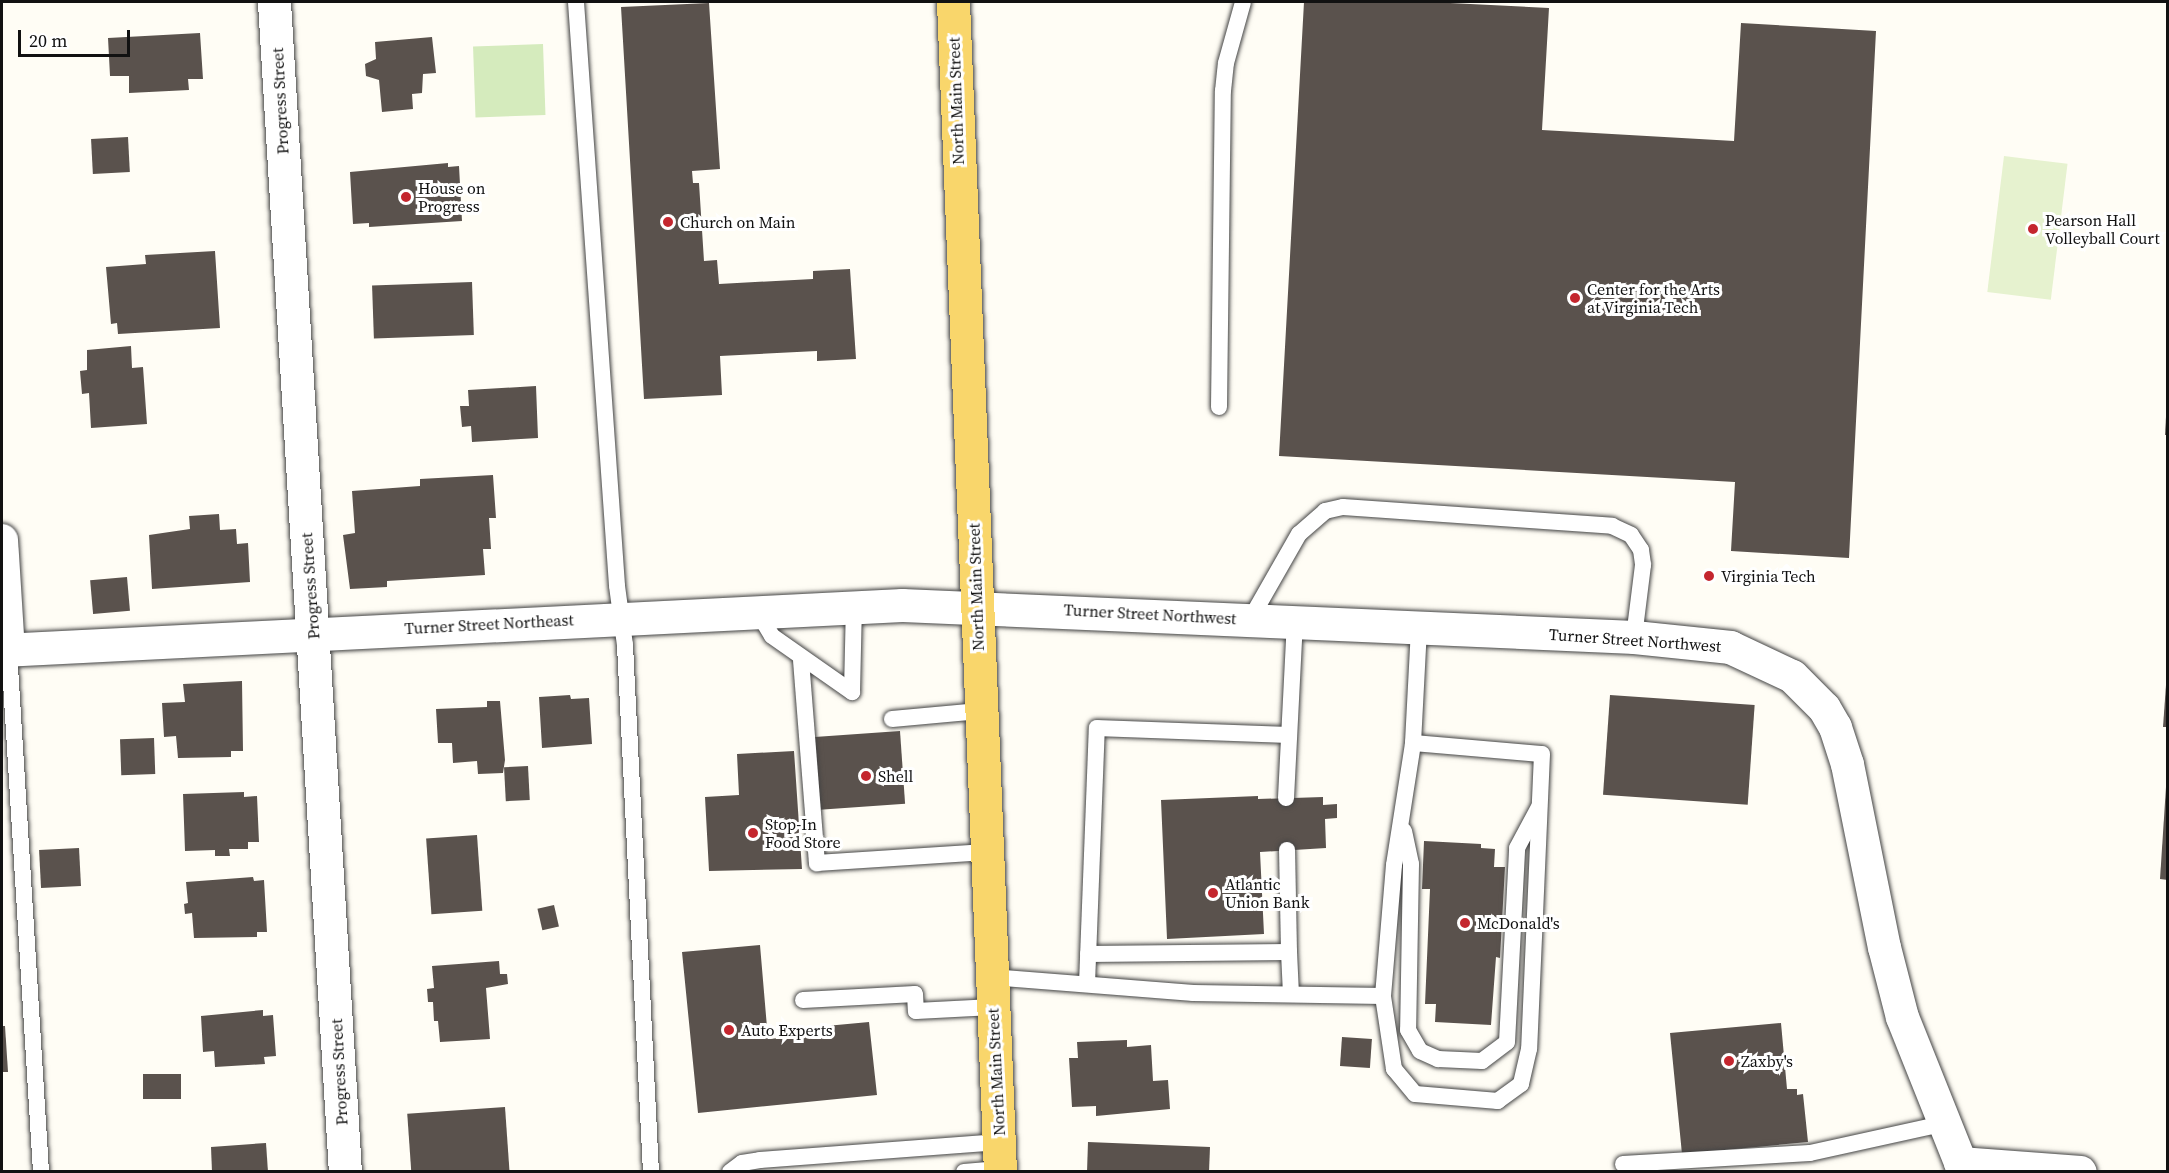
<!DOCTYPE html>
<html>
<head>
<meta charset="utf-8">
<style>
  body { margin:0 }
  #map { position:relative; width:2169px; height:1173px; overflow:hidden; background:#fffdf5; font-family:"Source Serif 4",serif }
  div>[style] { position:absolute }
  .green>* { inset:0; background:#d5ebbd; transform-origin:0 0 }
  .pitch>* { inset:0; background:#e6f2cf; transform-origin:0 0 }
  .building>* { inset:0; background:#5a524d; transform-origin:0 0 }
  .roads { filter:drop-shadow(0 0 2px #444) drop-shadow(0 0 2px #444) }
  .service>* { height:16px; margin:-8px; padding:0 8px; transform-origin:8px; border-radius:8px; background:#fff }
  .minor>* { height:32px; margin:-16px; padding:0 16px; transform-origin:16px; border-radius:16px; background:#fff }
  .tertiary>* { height:33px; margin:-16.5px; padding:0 16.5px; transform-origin:16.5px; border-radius:16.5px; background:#fff }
  .primary>* { height:33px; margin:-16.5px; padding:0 16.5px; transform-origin:16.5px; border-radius:16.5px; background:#f9d66b }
  .dots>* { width:16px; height:16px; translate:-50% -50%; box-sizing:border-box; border:3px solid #fff; border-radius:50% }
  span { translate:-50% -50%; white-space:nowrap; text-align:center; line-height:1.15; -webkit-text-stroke:6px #fff; paint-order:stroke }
  .street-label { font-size:16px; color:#111 }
  .poi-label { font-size:16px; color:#111 }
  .left { translate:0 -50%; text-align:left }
  .frame { position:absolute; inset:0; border:3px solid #111; pointer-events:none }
  .scale { position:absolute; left:18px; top:30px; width:112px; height:27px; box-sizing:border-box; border:3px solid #111; border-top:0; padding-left:8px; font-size:18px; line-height:21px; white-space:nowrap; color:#111; -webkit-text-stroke:4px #fff; paint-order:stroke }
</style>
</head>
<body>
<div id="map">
  <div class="green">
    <i style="left:543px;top:44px;width:71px;height:70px;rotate:88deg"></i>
  </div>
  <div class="pitch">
    <i style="left:2004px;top:156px;width:64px;height:137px;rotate:7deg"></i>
  </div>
  <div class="building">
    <i style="clip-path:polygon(1304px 2px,1430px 2px,1549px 8px,1542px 130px,1734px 141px,1741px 23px,1876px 31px,1849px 558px,1731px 551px,1735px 482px,1279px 456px)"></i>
    <i style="clip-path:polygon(709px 3px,720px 169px,692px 171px,693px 183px,699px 183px,704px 261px,717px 260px,719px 284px,813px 279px,813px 271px,850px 269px,856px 359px,817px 361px,817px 351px,720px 356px,722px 395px,644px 399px,621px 7px)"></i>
    <i style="clip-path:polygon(200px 33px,203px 79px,188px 79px,189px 90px,129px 93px,129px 76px,110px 76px,108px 38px)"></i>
    <i style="clip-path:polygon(432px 37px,436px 73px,423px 74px,422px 93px,412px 94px,413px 109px,382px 112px,379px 80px,366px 76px,365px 64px,376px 59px,375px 42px)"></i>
    <i style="left:128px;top:137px;width:35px;height:37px;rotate:87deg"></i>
    <i style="clip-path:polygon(448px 163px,448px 167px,459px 166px,462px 221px,369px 227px,369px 223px,353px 224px,350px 172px)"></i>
    <i style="clip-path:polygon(215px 251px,220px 328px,118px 334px,117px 323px,111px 324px,106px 267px,146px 264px,145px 255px)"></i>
    <i style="left:472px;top:282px;width:53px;height:100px;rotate:88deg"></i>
    <i style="clip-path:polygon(131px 346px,132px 368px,143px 367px,147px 424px,91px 428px,89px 393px,82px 394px,80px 371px,87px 370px,87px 350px)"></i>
    <i style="clip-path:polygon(536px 386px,538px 438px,472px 442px,471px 426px,462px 427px,460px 406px,469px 406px,468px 390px)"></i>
    <i style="clip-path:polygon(2166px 417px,2168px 417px,2168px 435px,2165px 435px)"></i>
    <i style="clip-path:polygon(493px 475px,496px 518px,489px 518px,491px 549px,483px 549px,485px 575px,387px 581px,387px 587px,350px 589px,343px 535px,355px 533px,352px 491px,420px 486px,420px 479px)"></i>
    <i style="clip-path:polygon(219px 514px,220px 530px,236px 529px,237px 544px,248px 543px,250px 582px,152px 589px,149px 535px,190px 529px,189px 516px)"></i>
    <i style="left:127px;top:577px;width:34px;height:37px;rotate:85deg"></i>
    <i style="clip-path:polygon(242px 681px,243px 751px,231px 751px,231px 757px,178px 758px,176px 736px,164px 737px,162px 703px,185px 702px,183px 684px)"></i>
    <i style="clip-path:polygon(2166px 685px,2168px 727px,2163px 727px)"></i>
    <i style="clip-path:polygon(570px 695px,571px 699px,589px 698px,592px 744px,542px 748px,539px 697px)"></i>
    <i style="left:1610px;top:695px;width:145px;height:100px;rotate:4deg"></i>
    <i style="clip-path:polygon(487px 701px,500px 701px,505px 760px,503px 773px,478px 774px,477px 761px,453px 763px,452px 743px,438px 743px,436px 709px,487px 707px)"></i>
    <i style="left:900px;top:731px;width:73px;height:89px;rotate:86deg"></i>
    <i style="left:154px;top:738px;width:36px;height:34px;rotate:88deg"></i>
    <i style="clip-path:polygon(794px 751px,802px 869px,709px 871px,705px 797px,739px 795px,737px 754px)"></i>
    <i style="left:528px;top:766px;width:34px;height:24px;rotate:87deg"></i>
    <i style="clip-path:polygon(2166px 787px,2168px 787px,2168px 880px,2160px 879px)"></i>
    <i style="clip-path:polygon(244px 792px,244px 797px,257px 796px,259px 842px,248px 842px,248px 849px,229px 849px,230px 856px,215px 856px,215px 850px,185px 851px,183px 794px)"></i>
    <i style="clip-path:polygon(1258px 796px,1258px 799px,1323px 797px,1323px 805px,1337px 804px,1337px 818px,1325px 819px,1326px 848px,1260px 852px,1264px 934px,1167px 939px,1161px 800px)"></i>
    <i style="left:477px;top:835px;width:76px;height:51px;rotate:86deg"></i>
    <i style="clip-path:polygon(1424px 841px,1481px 844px,1481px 848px,1495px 849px,1494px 867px,1505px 867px,1500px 958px,1496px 957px,1491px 1025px,1435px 1022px,1436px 1004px,1425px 1004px,1430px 889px,1422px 889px)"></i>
    <i style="left:79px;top:848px;width:38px;height:40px;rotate:87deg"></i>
    <i style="clip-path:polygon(253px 877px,254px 881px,264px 880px,267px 932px,257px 932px,257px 937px,194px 938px,192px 913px,185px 914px,184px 904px,188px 903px,186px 882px)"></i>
    <i style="left:554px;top:905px;width:22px;height:17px;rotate:77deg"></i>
    <i style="clip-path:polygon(760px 945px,768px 1039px,826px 1034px,826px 1026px,869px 1022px,877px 1095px,698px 1113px,682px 952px)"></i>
    <i style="clip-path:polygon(499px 961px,500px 974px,507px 974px,508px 984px,486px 988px,490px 1039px,440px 1042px,438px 1021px,434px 1021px,433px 1002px,428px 1002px,427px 989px,434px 988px,432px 966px)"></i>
    <i style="clip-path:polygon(263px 1010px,263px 1016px,273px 1015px,276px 1056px,264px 1057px,265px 1064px,215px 1067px,214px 1051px,203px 1052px,201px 1016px)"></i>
    <i style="clip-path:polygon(1781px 1023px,1787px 1089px,1797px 1089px,1797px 1095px,1803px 1094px,1808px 1142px,1682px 1154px,1670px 1033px)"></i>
    <i style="clip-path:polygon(2px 1026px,5px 1026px,8px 1072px,2px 1072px)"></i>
    <i style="left:1342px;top:1037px;width:30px;height:29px;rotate:4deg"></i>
    <i style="clip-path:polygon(1127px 1040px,1127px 1047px,1151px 1045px,1153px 1081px,1168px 1080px,1170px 1109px,1096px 1116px,1096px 1106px,1072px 1107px,1069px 1058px,1078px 1058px,1077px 1042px)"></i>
    <i style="left:181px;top:1074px;width:25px;height:38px;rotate:90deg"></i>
    <i style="left:505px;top:1107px;width:65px;height:98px;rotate:86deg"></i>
    <i style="clip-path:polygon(1088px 1142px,1210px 1147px,1209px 1172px,1087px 1172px)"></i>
    <i style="clip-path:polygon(266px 1143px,268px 1172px,212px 1172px,211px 1147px)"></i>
  </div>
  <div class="roads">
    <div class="service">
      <i style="left:576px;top:2px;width:585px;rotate:85.98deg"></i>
      <i style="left:617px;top:586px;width:60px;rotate:82.3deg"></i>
      <i style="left:625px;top:645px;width:528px;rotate:87.18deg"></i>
      <i style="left:1219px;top:407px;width:316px;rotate:-89.3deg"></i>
      <i style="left:1223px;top:91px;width:28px;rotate:-84deg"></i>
      <i style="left:1226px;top:63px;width:63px;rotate:-74.4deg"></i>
      <i style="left:757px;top:611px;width:29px;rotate:59deg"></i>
      <i style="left:772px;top:636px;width:98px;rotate:35deg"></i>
      <i style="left:852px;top:692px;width:85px;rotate:-88.7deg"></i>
      <i style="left:1251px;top:618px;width:97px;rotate:-60.3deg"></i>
      <i style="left:1299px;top:534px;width:35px;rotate:-41deg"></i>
      <i style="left:1325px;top:511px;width:18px;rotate:-13deg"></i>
      <i style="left:1343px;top:507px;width:270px;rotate:4deg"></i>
      <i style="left:1612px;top:526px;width:21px;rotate:25deg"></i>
      <i style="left:1631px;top:535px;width:18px;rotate:56deg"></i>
      <i style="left:1641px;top:550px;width:15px;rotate:82deg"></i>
      <i style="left:1643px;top:565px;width:73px;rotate:97.1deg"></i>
      <i style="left:9px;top:650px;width:523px;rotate:86.49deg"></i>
      <i style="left:801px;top:660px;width:204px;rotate:85.5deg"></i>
      <i style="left:817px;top:863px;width:169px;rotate:-3.7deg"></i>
      <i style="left:892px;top:719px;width:88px;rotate:-5.2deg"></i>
      <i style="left:1413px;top:743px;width:129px;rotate:4.9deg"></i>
      <i style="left:1542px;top:754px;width:295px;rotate:92.5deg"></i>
      <i style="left:1529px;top:1049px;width:36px;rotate:103deg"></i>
      <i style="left:1521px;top:1084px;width:29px;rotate:144deg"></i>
      <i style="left:1498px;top:1101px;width:83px;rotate:-175.2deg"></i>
      <i style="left:1415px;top:1094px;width:33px;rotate:-130deg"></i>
      <i style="left:1394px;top:1069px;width:74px;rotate:-98.6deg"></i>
      <i style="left:1383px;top:996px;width:131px;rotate:-85.2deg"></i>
      <i style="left:1394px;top:865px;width:123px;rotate:-81.1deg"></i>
      <i style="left:1413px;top:743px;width:116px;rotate:-87deg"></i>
      <i style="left:1286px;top:798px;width:177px;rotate:-87.1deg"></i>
      <i style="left:1404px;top:831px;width:34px;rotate:78deg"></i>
      <i style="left:1411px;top:864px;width:166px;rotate:91deg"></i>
      <i style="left:1408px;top:1030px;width:24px;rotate:60deg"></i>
      <i style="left:1420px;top:1051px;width:20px;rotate:24deg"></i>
      <i style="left:1438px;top:1059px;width:44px;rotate:2.6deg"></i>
      <i style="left:1482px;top:1061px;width:31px;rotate:-37deg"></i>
      <i style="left:1507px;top:1042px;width:194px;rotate:-87deg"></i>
      <i style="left:1517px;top:848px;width:47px;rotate:-61.8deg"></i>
      <i style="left:1289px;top:952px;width:42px;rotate:87.3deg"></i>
      <i style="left:1088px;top:954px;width:201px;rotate:-0.6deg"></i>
      <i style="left:1289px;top:952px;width:102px;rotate:-91.1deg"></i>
      <i style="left:991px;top:977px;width:203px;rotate:4.5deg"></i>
      <i style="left:1193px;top:993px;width:190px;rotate:0.9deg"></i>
      <i style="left:1087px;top:984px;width:256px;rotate:-87.8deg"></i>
      <i style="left:1097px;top:728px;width:191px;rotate:2.1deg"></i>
      <i style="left:803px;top:1000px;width:112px;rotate:-3.1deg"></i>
      <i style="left:915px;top:994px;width:17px;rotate:87deg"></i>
      <i style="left:916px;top:1011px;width:77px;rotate:-3deg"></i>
      <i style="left:1623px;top:1164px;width:187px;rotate:-3.4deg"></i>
      <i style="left:1810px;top:1153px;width:135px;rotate:-12.4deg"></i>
      <i style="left:730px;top:1172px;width:15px;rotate:-37deg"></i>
      <i style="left:742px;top:1163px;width:18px;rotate:-9deg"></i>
      <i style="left:760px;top:1160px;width:240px;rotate:-4.3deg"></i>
      <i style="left:964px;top:1172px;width:36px;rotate:-5deg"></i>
    </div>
    <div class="minor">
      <i style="left:2px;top:540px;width:110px;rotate:86.4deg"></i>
      <i style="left:1960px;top:1163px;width:121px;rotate:4.3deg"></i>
    </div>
    <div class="tertiary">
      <i style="left:274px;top:2px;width:1172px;rotate:86.53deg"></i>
      <i style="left:2px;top:650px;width:901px;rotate:-2.86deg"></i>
      <i style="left:902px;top:605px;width:733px;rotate:2.5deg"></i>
      <i style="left:1634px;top:637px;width:97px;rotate:5.9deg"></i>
      <i style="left:1730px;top:647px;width:68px;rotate:25.1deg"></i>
      <i style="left:1792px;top:676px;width:45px;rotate:45deg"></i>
      <i style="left:1824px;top:708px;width:22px;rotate:60deg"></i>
      <i style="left:1835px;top:727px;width:39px;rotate:72deg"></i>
      <i style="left:1847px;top:764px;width:187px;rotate:78.6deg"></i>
      <i style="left:1884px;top:947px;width:72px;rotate:75.6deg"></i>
      <i style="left:1902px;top:1017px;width:167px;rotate:68.2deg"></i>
    </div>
    <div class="primary">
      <i style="left:953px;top:2px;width:1171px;rotate:87.7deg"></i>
    </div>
  </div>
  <div class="dots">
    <i style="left:406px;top:197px;background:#c4262e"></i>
    <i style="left:668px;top:222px;background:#c4262e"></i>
    <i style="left:2033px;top:229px;background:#c4262e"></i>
    <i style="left:1575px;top:298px;background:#c4262e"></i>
    <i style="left:1709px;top:576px;background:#c4262e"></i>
    <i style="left:866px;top:776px;background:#c4262e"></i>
    <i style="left:753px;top:833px;background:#c4262e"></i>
    <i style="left:1213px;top:893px;background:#c4262e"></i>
    <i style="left:1465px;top:923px;background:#c4262e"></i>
    <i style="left:729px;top:1030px;background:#c4262e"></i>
    <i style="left:1729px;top:1061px;background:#c4262e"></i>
  </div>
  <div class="street-label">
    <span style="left:280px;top:101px;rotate:-93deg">Progress Street</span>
    <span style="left:956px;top:101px;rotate:-92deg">North Main Street</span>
    <span style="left:310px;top:586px;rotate:-94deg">Progress Street</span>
    <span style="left:976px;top:587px;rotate:-92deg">North Main Street</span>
    <span style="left:1150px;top:614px;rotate:3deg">Turner Street Northwest</span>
    <span style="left:489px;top:624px;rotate:-3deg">Turner Street Northeast</span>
    <span style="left:1635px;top:640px;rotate:4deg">Turner Street Northwest</span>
    <span style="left:339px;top:1072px;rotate:-93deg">Progress Street</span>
    <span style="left:996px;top:1072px;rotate:-93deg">North Main Street</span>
  </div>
  <div class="poi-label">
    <span class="left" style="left:418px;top:197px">House on<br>Progress</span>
    <span class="left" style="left:2045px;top:229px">Pearson Hall<br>Volleyball Court</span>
    <span class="left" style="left:680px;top:222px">Church on Main</span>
    <span class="left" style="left:1587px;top:298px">Center for the Arts<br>at Virginia Tech</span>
    <span class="left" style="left:1721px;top:576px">Virginia Tech</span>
    <span class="left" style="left:878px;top:776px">Shell</span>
    <span class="left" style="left:765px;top:833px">Stop-In<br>Food Store</span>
    <span class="left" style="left:1225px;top:893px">Atlantic<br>Union Bank</span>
    <span class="left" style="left:1477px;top:923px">McDonald's</span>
    <span class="left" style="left:741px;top:1030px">Auto Experts</span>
    <span class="left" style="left:1741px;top:1061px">Zaxby's</span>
  </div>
  <div class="frame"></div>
  <div class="scale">20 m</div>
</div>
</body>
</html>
